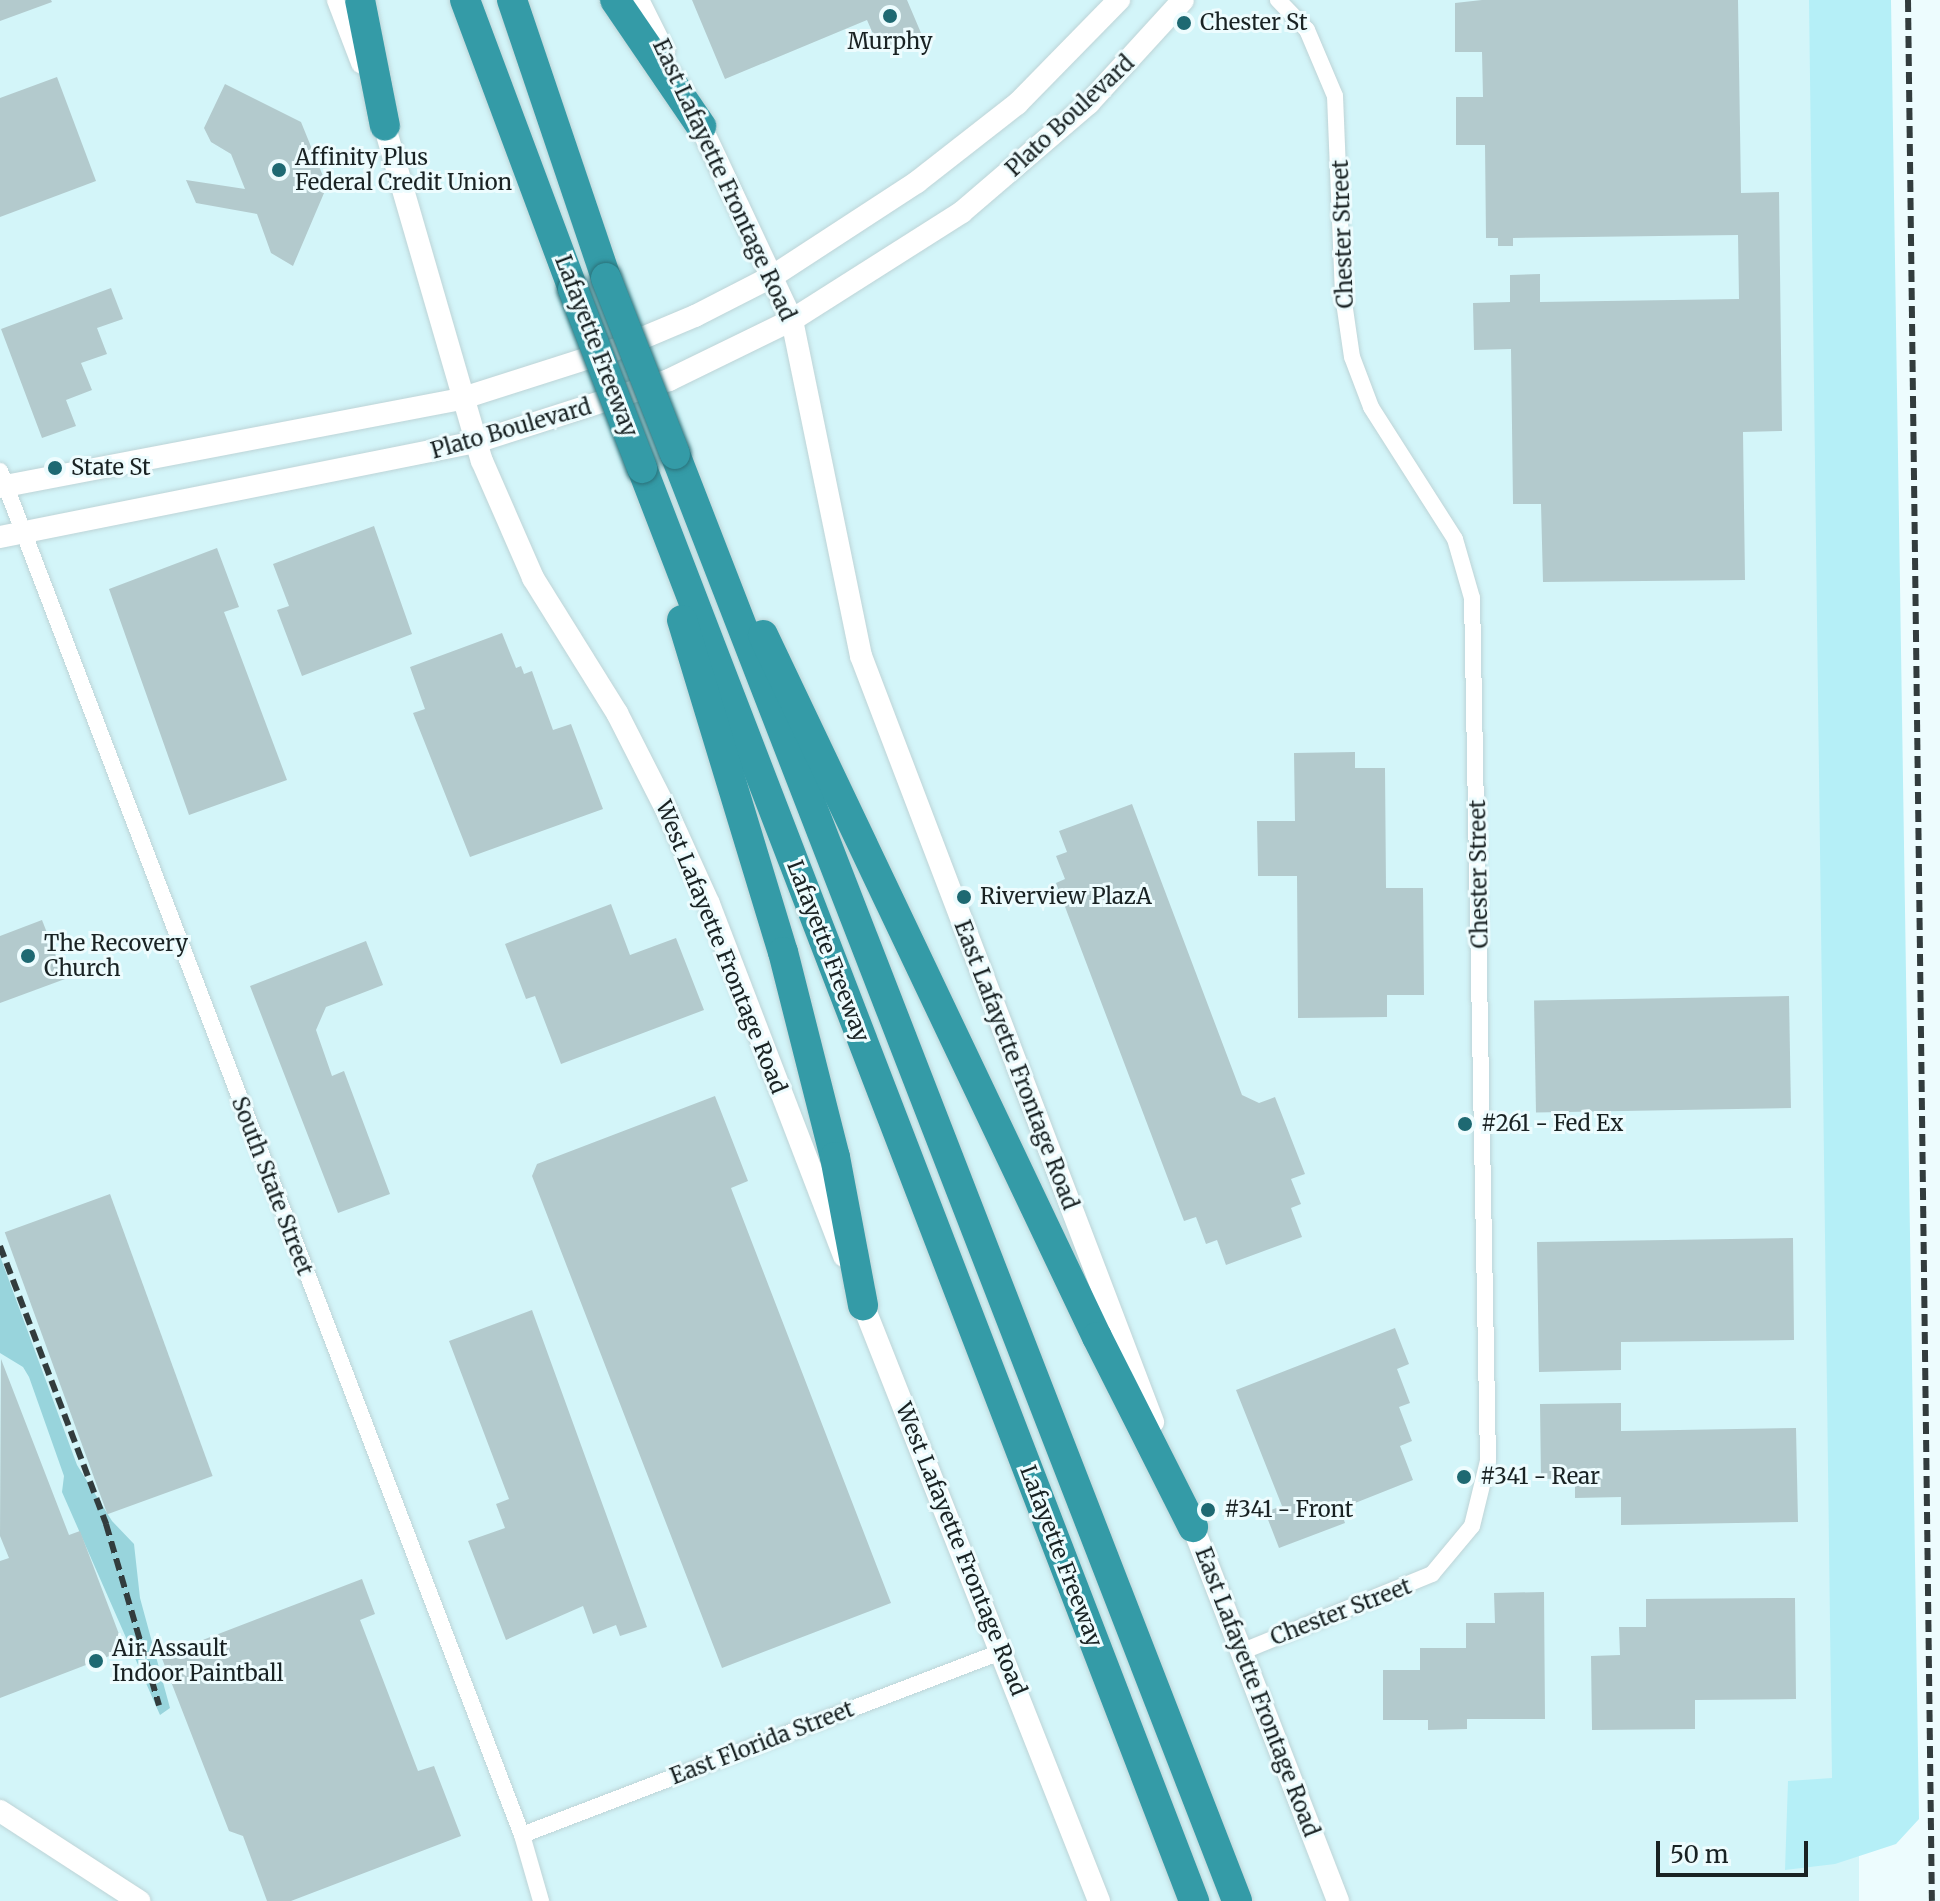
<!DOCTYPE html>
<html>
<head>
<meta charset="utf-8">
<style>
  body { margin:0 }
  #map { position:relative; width:1940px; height:1901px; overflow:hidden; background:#edfcfe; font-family:Merriweather,serif }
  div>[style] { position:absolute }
  .built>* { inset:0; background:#d3f5f9; transform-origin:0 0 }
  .green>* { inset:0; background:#b5eff7 }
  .forest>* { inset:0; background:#98d4dc }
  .building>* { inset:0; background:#b3cacd; transform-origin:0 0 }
  .roads { filter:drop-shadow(0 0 2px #bdd4d7) drop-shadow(0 0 2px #bdd4d7) }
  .street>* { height:16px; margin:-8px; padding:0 8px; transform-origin:8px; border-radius:8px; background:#fff }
  .secondary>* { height:22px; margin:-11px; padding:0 11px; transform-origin:11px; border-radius:11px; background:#fff }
  .highway>* { height:30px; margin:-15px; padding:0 15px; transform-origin:15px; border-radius:15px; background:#349ba7 }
  .rail>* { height:6px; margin-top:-3px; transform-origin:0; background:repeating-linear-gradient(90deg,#323c3d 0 12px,transparent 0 18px) }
  .bridges { filter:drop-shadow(0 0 2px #2b7179) drop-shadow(0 0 2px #2b7179) }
  .highway-bridge>* { height:30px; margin:-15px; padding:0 15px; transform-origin:15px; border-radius:15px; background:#349ba7 }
  .dots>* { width:22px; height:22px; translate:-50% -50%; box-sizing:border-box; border:4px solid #edfcfe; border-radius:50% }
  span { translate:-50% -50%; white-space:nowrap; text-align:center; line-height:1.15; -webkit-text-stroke:6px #edfcfe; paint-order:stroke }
  .poi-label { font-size:22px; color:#192223 }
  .left { translate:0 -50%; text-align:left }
  .street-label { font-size:22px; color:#192223 }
  .scale { position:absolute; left:1656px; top:1841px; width:152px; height:36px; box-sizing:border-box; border:4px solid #192223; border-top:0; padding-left:10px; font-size:24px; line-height:28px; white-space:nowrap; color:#192223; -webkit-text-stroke:6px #edfcfe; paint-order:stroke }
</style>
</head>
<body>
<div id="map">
  <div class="built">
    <i style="left:0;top:0;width:1859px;height:1901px"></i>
  </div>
  <div class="green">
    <i style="clip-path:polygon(1809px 0,1891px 0,1919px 1819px,1896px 1844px,1835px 1864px,1785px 1870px,1788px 1781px,1832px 1778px)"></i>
  </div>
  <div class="forest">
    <i style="clip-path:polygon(0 1256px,77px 1465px,112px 1521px,134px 1544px,140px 1598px,170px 1708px,160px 1715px,62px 1492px,64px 1476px,29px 1377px,23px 1367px,0 1353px)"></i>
  </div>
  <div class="building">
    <i style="clip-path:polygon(0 0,51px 0,52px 2px,0 21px)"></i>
    <i style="clip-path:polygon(692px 0,907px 0,921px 33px,880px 50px,867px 20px,725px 79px)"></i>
    <i style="clip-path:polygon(1482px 0,1738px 0,1741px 193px,1779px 192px,1782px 431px,1743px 432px,1745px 580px,1543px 582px,1541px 504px,1513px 504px,1511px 349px,1474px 350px,1473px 303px,1510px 302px,1510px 275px,1540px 274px,1540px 302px,1739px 299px,1738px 235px,1513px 238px,1513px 246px,1498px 246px,1498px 238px,1486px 238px,1485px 145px,1456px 145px,1456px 97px,1483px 97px,1482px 52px,1455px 52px,1455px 3px)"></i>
    <i style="clip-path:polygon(57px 77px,96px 181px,0 217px,0 98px)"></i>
    <i style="clip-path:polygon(225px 84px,301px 122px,327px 186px,293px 266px,271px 253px,257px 214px,196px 203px,186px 180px,245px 189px,231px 154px,211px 142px,204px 128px)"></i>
    <i style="clip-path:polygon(111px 288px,123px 319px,97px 328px,107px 354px,81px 363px,92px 390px,66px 400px,76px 426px,42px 438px,1px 329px)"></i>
    <i style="clip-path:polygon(374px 526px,412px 634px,302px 676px,277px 610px,289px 606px,273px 564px)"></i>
    <i style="clip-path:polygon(217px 548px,239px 607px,224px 612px,287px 780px,189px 815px,109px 589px)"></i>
    <i style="clip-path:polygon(502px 633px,516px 668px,521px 666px,524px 674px,532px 671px,553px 730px,571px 724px,603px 809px,470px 857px,413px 713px,425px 709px,410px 667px)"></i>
    <i style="clip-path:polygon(1355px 752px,1355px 768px,1385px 768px,1386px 888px,1423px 888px,1424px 995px,1387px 995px,1387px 1017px,1298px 1018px,1297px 876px,1258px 876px,1257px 821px,1295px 821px,1294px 753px)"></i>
    <i style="clip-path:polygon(1132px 804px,1242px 1095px,1259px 1103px,1275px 1097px,1305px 1174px,1291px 1179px,1301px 1204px,1291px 1208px,1302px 1237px,1226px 1265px,1217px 1240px,1206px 1244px,1196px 1217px,1184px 1221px,1056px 883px,1065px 879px,1056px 856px,1067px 852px,1059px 831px)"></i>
    <i style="clip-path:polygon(611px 904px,630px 955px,676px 938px,704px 1010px,561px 1064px,535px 996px,526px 999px,505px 944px)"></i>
    <i style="clip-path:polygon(42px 920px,65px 979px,0 1003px,0 936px)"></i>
    <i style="clip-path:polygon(366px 941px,383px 985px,326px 1007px,316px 1030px,332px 1076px,344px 1071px,390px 1194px,338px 1213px,250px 986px)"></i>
    <i style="left:1789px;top:996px;width:112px;height:255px;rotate:89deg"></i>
    <i style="clip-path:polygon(715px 1096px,748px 1181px,731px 1188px,891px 1603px,722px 1668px,532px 1176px,537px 1164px)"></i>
    <i style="left:110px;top:1194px;width:300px;height:112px;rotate:70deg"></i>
    <i style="clip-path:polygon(1793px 1238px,1794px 1340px,1621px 1342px,1621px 1370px,1539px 1372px,1537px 1242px)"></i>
    <i style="clip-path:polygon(532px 1310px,647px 1627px,620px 1636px,616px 1625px,593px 1634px,583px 1606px,506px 1640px,468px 1541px,505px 1528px,496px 1504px,509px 1499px,449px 1341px)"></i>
    <i style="clip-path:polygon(1395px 1328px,1409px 1364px,1397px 1369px,1410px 1403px,1399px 1407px,1412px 1441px,1400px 1446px,1413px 1480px,1340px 1509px,1345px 1523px,1279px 1548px,1265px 1512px,1282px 1506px,1236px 1390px)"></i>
    <i style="clip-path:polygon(1px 1359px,69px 1535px,80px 1531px,125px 1650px,0 1698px,0 1561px,9px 1558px,0 1536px)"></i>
    <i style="clip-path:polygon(1621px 1403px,1621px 1431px,1796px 1428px,1798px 1522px,1621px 1525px,1621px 1497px,1575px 1498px,1575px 1478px,1541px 1479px,1540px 1404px)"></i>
    <i style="clip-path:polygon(362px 1579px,375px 1614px,360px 1620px,418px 1771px,434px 1766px,461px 1836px,291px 1901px,267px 1901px,243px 1836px,229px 1831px,161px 1656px)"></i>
    <i style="clip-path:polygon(1544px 1592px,1545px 1719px,1467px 1719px,1467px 1729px,1428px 1730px,1428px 1720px,1383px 1720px,1383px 1670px,1420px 1670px,1420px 1648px,1466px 1648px,1466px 1623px,1495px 1623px,1494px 1593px)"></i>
    <i style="clip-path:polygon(1795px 1598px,1796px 1699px,1695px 1700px,1695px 1729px,1592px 1730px,1591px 1656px,1620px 1655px,1619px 1627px,1646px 1627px,1646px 1599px)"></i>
  </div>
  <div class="roads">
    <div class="street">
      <i style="left:0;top:471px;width:1460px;rotate:69.06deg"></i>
      <i style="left:522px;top:1835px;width:69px;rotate:73.9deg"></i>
      <i style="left:1241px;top:1652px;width:206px;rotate:-22.2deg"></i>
      <i style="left:1432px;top:1574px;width:62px;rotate:-50.2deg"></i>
      <i style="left:1472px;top:1526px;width:67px;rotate:-76.2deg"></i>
      <i style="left:1488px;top:1461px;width:863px;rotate:-91.06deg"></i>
      <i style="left:1472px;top:598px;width:61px;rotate:-106.1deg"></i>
      <i style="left:1455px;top:539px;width:156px;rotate:-122.5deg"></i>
      <i style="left:1371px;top:407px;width:53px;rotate:-110.8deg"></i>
      <i style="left:1352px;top:357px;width:63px;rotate:-98.3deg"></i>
      <i style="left:1343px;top:295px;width:199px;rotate:-92.3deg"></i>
      <i style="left:1335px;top:96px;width:72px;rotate:-113deg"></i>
      <i style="left:1307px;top:30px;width:42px;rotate:-134deg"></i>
      <i style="left:522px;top:1835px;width:515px;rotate:-20.93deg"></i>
    </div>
    <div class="secondary">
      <i style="left:338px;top:0;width:67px;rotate:69.1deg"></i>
      <i style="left:638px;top:0;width:58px;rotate:63.4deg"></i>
      <i style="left:694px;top:112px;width:230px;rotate:64.8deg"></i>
      <i style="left:792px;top:320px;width:343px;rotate:78.4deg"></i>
      <i style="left:861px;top:656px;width:820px;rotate:69.13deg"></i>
      <i style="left:381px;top:114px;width:361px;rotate:73.8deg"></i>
      <i style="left:482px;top:461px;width:128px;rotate:66.4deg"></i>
      <i style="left:533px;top:578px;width:159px;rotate:58.1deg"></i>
      <i style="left:617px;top:713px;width:108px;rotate:63deg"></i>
      <i style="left:666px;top:809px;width:104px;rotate:65.6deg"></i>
      <i style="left:709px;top:904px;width:377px;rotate:69deg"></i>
      <i style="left:0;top:487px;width:468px;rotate:-10.8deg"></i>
      <i style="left:460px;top:399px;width:162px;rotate:-17.7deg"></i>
      <i style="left:614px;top:350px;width:88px;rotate:-22.8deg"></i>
      <i style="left:695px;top:316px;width:88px;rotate:-27.1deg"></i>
      <i style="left:773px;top:276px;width:172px;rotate:-33.1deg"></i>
      <i style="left:917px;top:182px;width:127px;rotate:-38deg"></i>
      <i style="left:1017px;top:104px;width:146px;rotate:-45.6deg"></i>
      <i style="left:0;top:537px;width:485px;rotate:-11.3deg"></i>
      <i style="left:476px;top:442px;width:203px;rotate:-17.8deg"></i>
      <i style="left:669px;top:380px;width:137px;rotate:-26deg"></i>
      <i style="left:792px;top:320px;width:201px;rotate:-32.4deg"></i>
      <i style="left:962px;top:212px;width:167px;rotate:-40.6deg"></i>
      <i style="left:1089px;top:103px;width:139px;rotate:-47.6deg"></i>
      <i style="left:858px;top:1292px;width:655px;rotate:68.41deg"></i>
      <i style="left:1188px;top:1514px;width:415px;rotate:68.8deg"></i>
      <i style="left:0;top:1811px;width:166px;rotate:32.9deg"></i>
    </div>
    <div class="highway">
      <i style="left:360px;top:0;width:128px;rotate:78.8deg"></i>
      <i style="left:465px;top:0;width:309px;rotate:69.5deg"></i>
      <i style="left:512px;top:0;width:293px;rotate:71.3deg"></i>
      <i style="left:615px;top:0;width:153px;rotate:55.7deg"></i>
      <i style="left:675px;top:454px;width:1552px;rotate:68.77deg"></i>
      <i style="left:642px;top:468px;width:1536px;rotate:68.93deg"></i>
      <i style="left:682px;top:620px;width:347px;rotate:73.1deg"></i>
      <i style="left:783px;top:952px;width:211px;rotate:75.8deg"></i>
      <i style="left:835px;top:1157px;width:151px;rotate:79.3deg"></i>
      <i style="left:763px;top:635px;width:777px;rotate:64.56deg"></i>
      <i style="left:1097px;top:1337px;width:213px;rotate:63.2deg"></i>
    </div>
  </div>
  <div class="rail">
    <i style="left:1908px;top:0;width:1901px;rotate:89.28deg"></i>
    <i style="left:0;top:1246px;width:298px;rotate:69.1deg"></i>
    <i style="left:106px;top:1524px;width:189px;rotate:73.7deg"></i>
  </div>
  <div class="bridges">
    <div class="highway-bridge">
      <i style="left:606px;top:278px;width:189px;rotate:68.6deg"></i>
      <i style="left:573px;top:289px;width:192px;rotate:68.9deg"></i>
    </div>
  </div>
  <div class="dots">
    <i style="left:890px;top:16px;background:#1e6972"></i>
    <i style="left:1184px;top:23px;background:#1e6972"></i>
    <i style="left:279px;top:170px;background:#1e6972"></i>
    <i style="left:55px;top:468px;background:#1e6972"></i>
    <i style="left:964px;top:897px;background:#1e6972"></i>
    <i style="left:28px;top:956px;background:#1e6972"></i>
    <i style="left:1465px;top:1124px;background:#1e6972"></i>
    <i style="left:1464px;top:1477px;background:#1e6972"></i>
    <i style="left:1208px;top:1510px;background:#1e6972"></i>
    <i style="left:96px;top:1661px;background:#1e6972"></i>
  </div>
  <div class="poi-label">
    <span class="left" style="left:1200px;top:23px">Chester St</span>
    <span style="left:890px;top:42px">Murphy</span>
    <span class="left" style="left:295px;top:170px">Affinity Plus<br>Federal Credit Union</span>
    <span class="left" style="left:71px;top:468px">State St</span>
    <span class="left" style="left:980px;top:897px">Riverview PlazA</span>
    <span class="left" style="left:44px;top:956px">The Recovery<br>Church</span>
    <span class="left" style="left:1481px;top:1124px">#261 - Fed Ex</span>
    <span class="left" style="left:1480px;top:1477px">#341 - Rear</span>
    <span class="left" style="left:1224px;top:1510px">#341 - Front</span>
    <span class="left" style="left:112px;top:1661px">Air Assault<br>Indoor Paintball</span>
  </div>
  <div class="street-label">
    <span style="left:1070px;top:116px;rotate:-43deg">Plato Boulevard</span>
    <span style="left:724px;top:180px;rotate:65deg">East Lafayette Frontage Road</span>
    <span style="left:1343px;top:234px;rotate:-92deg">Chester Street</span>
    <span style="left:596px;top:346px;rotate:69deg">Lafayette Freeway</span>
    <span style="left:511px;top:429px;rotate:-16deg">Plato Boulevard</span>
    <span style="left:1479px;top:874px;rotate:-91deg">Chester Street</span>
    <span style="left:721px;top:947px;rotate:68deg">West Lafayette Frontage Road</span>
    <span style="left:828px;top:951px;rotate:69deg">Lafayette Freeway</span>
    <span style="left:1016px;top:1065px;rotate:69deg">East Lafayette Frontage Road</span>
    <span style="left:272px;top:1186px;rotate:69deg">South State Street</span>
    <span style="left:961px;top:1549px;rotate:68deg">West Lafayette Frontage Road</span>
    <span style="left:1061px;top:1556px;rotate:69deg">Lafayette Freeway</span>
    <span style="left:1341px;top:1612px;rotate:-21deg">Chester Street</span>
    <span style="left:1257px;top:1692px;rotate:69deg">East Lafayette Frontage Road</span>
    <span style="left:762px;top:1743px;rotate:-21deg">East Florida Street</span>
  </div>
  <div class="scale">50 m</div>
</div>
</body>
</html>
